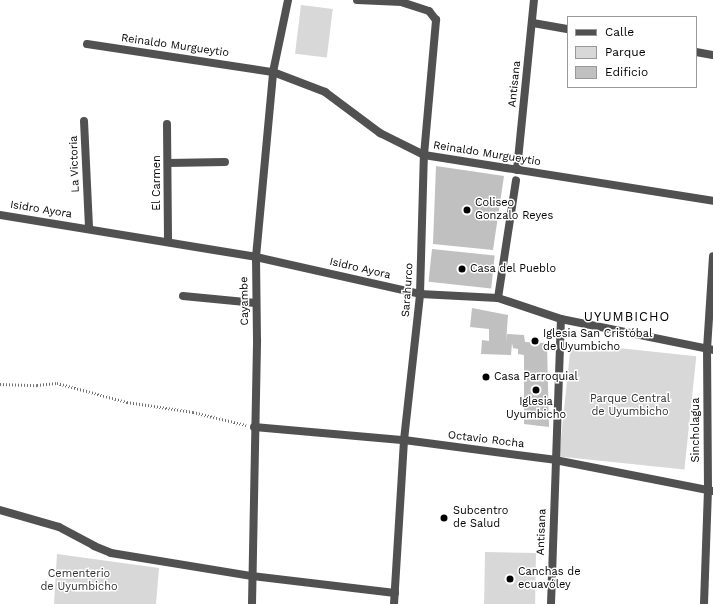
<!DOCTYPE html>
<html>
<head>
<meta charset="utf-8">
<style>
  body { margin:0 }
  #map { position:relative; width:713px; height:604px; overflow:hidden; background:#fff; font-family:"Work Sans",sans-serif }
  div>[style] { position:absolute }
  .green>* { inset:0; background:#d8d8d8; transform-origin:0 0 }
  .building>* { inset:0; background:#c0c0c0; transform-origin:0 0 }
  .path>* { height:2.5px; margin-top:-1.25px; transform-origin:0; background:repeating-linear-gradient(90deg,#737373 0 1px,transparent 0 3px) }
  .minor>* { height:8px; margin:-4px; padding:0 4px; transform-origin:4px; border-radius:4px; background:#515151 }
  .tertiary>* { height:8px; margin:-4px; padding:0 4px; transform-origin:4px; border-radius:4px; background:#515151 }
  .dots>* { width:11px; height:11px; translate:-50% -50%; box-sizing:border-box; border:2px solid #fff; border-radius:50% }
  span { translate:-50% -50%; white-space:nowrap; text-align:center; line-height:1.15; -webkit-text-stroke:3px #fff; paint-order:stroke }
  .street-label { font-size:11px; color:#000 }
  .poi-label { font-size:11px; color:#000 }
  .left { translate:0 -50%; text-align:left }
  .park-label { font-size:11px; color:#2f2f2f }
  .quarter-label { font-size:13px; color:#000; letter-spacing:1px }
  .legend { position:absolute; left:567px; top:16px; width:130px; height:72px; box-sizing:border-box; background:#fff; border:1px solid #999; margin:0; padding:5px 7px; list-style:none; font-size:12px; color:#000 }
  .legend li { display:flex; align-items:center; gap:8px; height:20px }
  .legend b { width:20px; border:1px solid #999 }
</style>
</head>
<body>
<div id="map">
  <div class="green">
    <i style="left:301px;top:5px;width:32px;height:49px;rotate:7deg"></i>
    <i style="left:571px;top:343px;width:126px;height:114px;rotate:6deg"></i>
    <i style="left:485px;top:552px;width:51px;height:52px;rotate:1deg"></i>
    <i style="clip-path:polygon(57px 554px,159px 568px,156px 604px,54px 604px)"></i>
  </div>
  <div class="building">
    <i style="clip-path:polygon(436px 166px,504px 176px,493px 250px,433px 244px)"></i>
    <i style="left:432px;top:249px;width:63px;height:33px;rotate:6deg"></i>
    <i style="clip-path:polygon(472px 308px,508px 315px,506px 343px,507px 334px,524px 335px,525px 342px,547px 343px,549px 427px,524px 424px,524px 355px,518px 354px,518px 349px,513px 348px,512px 343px,511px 355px,481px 354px,482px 340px,489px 341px,489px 329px,470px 327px)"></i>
  </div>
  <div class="path">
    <i style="left:0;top:384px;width:37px;rotate:2deg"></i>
    <i style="left:37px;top:385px;width:20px;rotate:-6deg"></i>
    <i style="left:57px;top:383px;width:73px;rotate:15.2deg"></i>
    <i style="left:127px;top:402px;width:67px;rotate:8.6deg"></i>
    <i style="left:193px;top:412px;width:55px;rotate:13.8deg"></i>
  </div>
  <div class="minor">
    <i style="left:357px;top:0;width:45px;rotate:2.5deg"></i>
    <i style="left:533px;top:23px;width:36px;rotate:10deg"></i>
    <i style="left:87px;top:44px;width:188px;rotate:8.6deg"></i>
    <i style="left:273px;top:72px;width:56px;rotate:21deg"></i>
    <i style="left:325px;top:92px;width:69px;rotate:36.7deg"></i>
    <i style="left:380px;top:133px;width:49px;rotate:26.6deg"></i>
    <i style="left:424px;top:155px;width:293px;rotate:9deg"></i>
    <i style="left:696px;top:52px;width:17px;rotate:10deg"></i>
    <i style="left:84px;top:121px;width:108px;rotate:87.3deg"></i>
    <i style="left:167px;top:124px;width:118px;rotate:89.5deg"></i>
    <i style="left:168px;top:163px;width:57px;rotate:-1deg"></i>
    <i style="left:517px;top:170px;width:171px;rotate:-84.3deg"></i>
    <i style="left:0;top:215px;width:259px;rotate:9.3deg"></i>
    <i style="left:256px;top:257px;width:186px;rotate:-84.7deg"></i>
    <i style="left:273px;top:72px;width:74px;rotate:-78.2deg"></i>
    <i style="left:183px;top:296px;width:73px;rotate:5.5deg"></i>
    <i style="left:498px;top:298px;width:119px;rotate:-81.3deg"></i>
    <i style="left:0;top:510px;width:61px;rotate:16.1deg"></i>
    <i style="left:59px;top:527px;width:40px;rotate:28deg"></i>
    <i style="left:94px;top:546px;width:18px;rotate:22deg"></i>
    <i style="left:111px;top:553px;width:143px;rotate:9.3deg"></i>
    <i style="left:252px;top:576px;width:144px;rotate:6.8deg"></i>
    <i style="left:394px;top:604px;width:164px;rotate:-86.5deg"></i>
    <i style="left:404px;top:440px;width:147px;rotate:-83.7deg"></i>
    <i style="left:420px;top:294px;width:139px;rotate:-88.4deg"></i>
    <i style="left:424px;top:155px;width:136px;rotate:-84.9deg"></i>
    <i style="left:436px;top:20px;width:11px;rotate:-128deg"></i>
    <i style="left:429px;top:11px;width:28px;rotate:-162deg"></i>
    <i style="left:402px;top:2px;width:2px;rotate:-90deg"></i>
    <i style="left:551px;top:604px;width:285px;rotate:-88deg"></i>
    <i style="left:704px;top:604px;width:114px;rotate:-88deg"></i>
    <i style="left:708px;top:490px;width:141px;rotate:-90.4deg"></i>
    <i style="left:707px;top:349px;width:93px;rotate:-86.3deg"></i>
  </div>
  <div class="tertiary">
    <i style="left:254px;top:427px;width:151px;rotate:5deg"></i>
    <i style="left:404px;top:440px;width:152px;rotate:7.5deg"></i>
    <i style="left:555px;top:460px;width:161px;rotate:11.1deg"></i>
    <i style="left:252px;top:604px;width:264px;rotate:-88.9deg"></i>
    <i style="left:257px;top:340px;width:83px;rotate:-90.7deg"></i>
    <i style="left:256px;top:257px;width:168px;rotate:12.7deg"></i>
    <i style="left:420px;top:294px;width:78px;rotate:2.9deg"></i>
    <i style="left:498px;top:298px;width:66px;rotate:18.4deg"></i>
    <i style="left:561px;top:319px;width:155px;rotate:11.5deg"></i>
  </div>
  <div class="dots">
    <i style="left:467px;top:210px;background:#000"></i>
    <i style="left:462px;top:269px;background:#000"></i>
    <i style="left:535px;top:341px;background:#000"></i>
    <i style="left:486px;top:377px;background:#000"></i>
    <i style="left:536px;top:390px;background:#000"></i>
    <i style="left:444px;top:518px;background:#000"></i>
    <i style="left:510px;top:579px;background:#000"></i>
  </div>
  <div class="street-label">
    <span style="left:175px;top:46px;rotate:8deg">Reinaldo Murgueytio</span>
    <span style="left:515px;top:84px;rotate:-84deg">Antisana</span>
    <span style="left:487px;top:154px;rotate:9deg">Reinaldo Murgueytio</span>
    <span style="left:75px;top:164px;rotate:-92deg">La Victoria</span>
    <span style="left:157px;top:183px;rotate:-90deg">El Carmen</span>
    <span style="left:41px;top:210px;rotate:9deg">Isidro Ayora</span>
    <span style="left:360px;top:269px;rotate:13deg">Isidro Ayora</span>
    <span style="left:408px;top:290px;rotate:-86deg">Sarahurco</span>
    <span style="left:245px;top:301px;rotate:-91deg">Cayambe</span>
    <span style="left:696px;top:430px;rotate:-90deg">Sincholagua</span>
    <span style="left:486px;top:440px;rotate:7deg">Octavio Rocha</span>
    <span style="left:542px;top:532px;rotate:-88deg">Antisana</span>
  </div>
  <div class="poi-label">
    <span class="left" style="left:475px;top:210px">Coliseo<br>Gonzalo Reyes</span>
    <span class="left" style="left:470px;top:269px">Casa del Pueblo</span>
    <span class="left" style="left:543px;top:341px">Iglesia San Cristóbal<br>de Uyumbicho</span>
    <span class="left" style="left:494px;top:377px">Casa Parroquial</span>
    <span style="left:536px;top:409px">Iglesia<br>Uyumbicho</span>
    <span class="left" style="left:453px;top:518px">Subcentro<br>de Salud</span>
    <span class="left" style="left:518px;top:579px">Canchas de<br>ecuavóley</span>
  </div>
  <div class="park-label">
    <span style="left:630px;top:406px">Parque Central<br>de Uyumbicho</span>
    <span style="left:79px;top:581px">Cementerio<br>de Uyumbicho</span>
  </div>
  <div class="quarter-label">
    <span style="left:627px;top:317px">UYUMBICHO</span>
  </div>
  <ul class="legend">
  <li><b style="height:5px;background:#515151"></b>Calle</li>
  <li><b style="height:11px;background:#d8d8d8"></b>Parque</li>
  <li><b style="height:11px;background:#c0c0c0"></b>Edificio</li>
  </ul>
</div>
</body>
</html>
